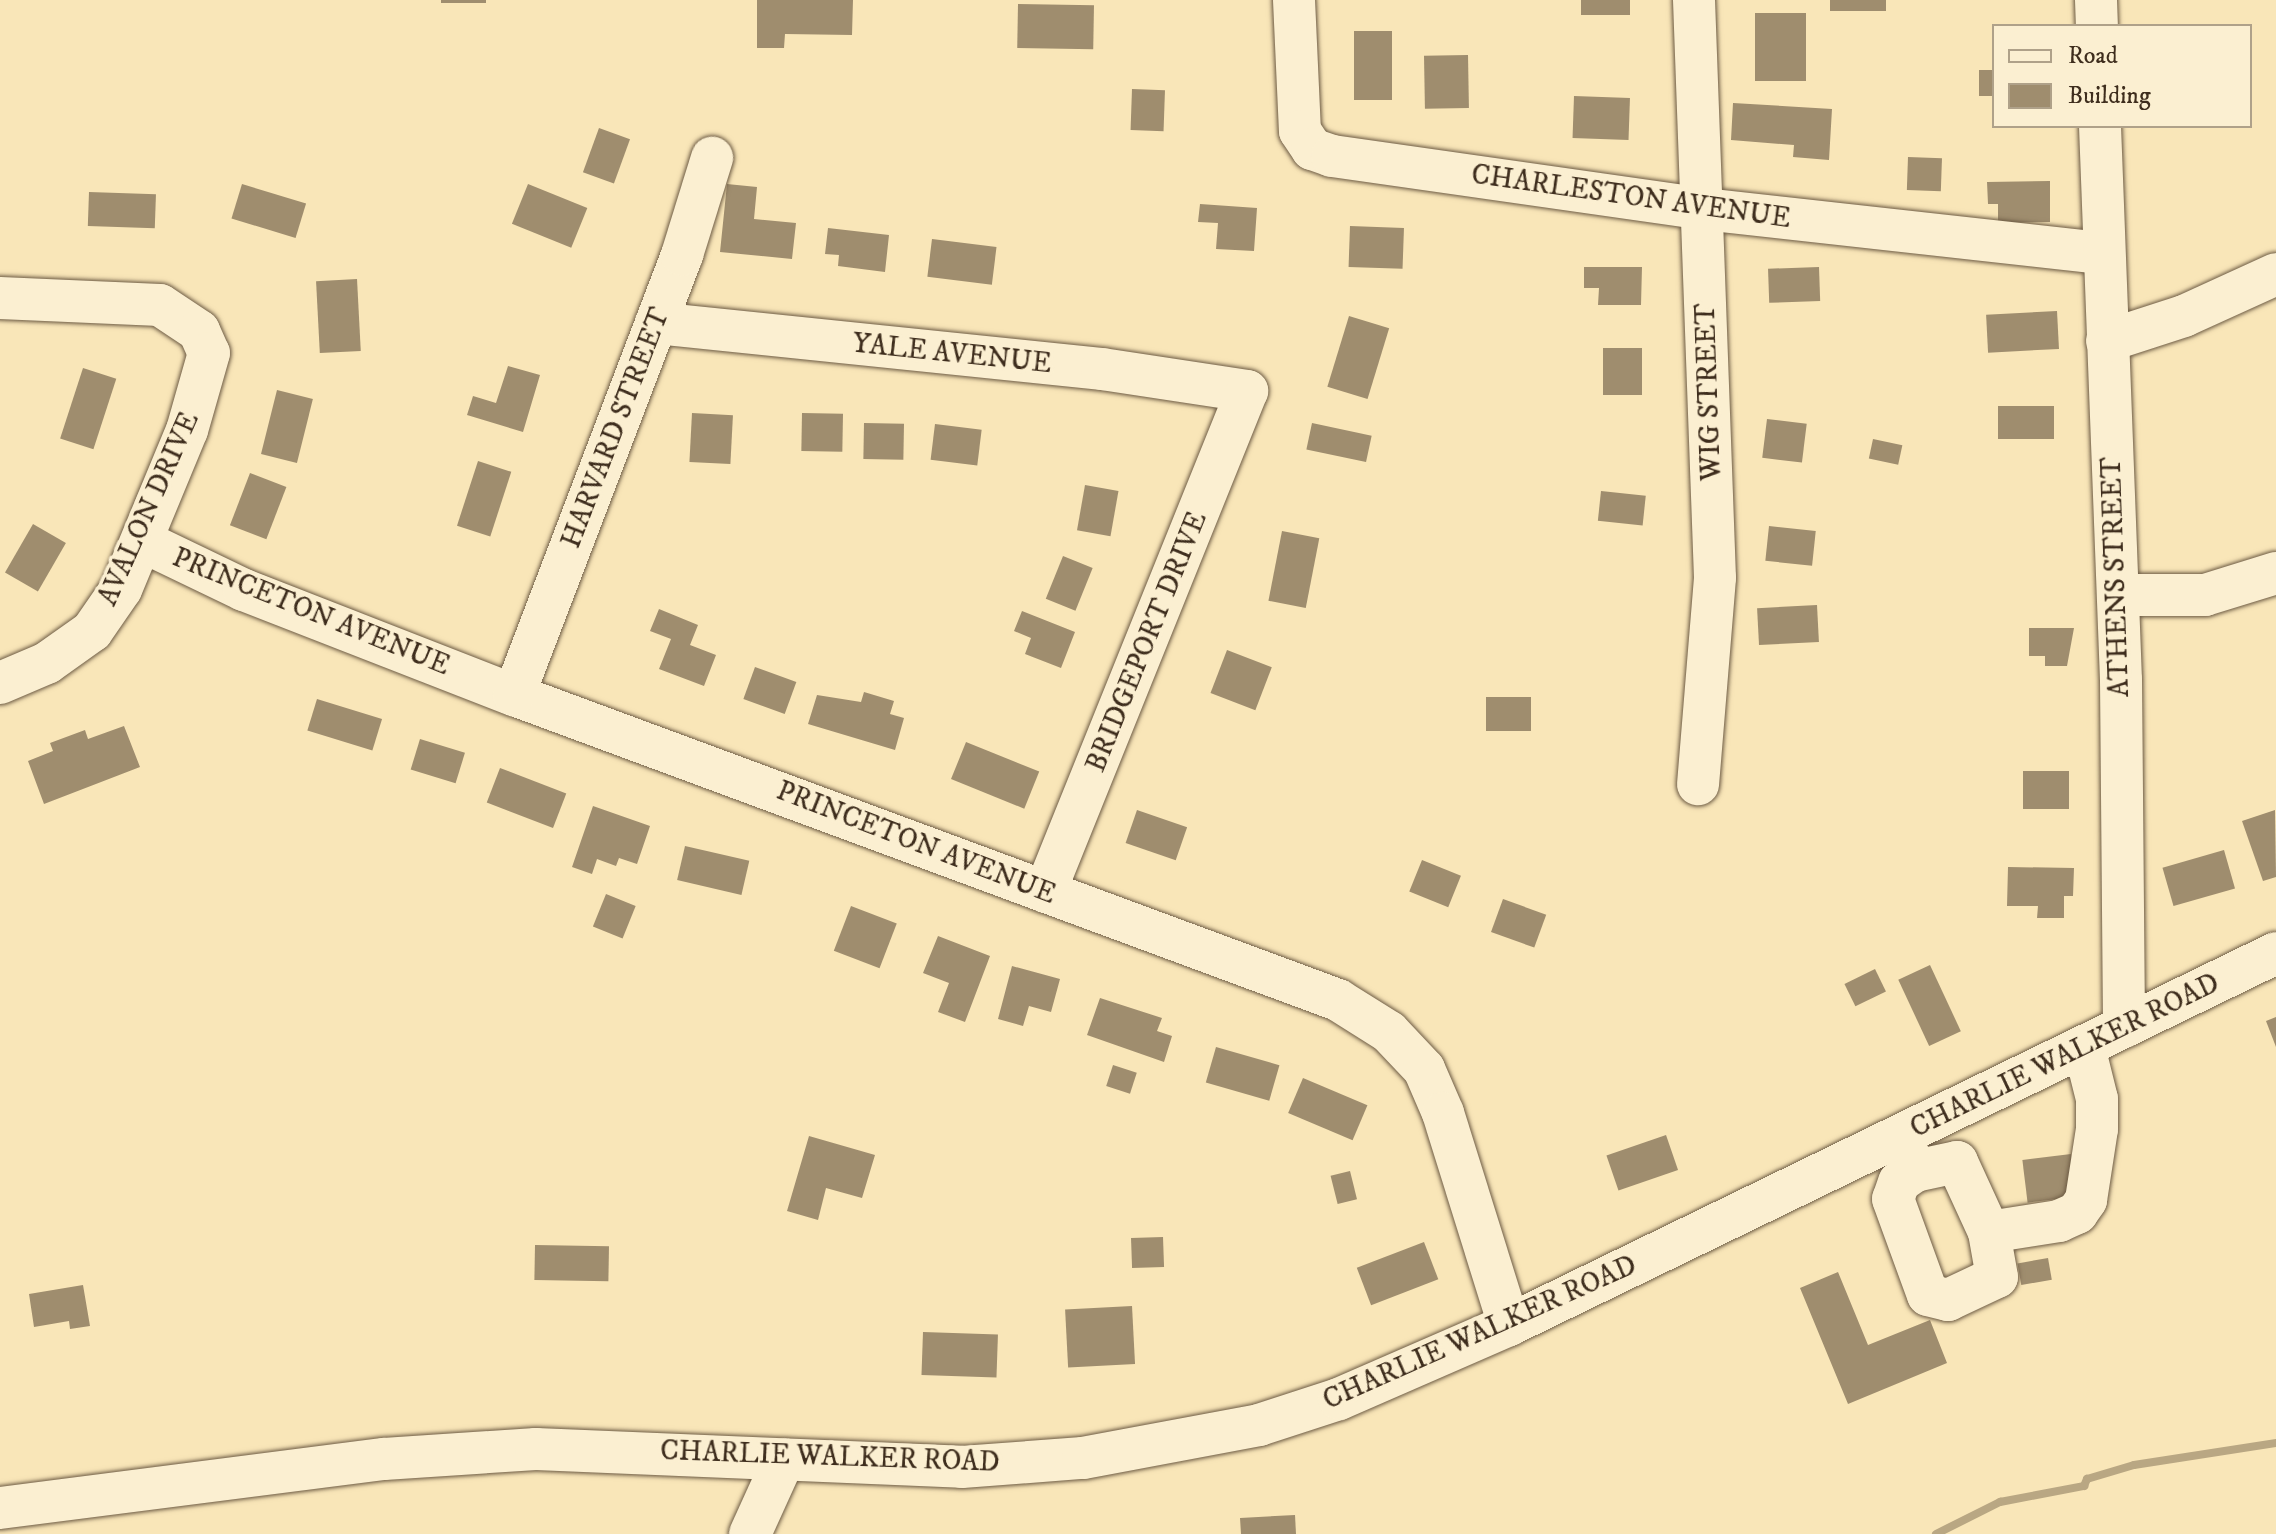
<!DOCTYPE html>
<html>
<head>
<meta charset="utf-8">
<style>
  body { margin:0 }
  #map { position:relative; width:2276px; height:1534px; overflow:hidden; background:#f9e6b8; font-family:"IM FELL DW Pica",serif }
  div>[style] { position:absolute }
  .stream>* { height:8px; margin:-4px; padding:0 4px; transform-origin:4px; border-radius:4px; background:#b9a783 }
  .building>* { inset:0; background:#9f8d6e; transform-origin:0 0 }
  .roads { filter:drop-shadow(0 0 2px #6d5b44) drop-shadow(0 0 2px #6d5b44) }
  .minor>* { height:42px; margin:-21px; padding:0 21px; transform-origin:21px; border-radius:21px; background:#fbefd1 }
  span { translate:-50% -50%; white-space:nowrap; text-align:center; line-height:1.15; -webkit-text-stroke:7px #fbefd1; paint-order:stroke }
  .street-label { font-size:28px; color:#3e2d1d }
  .legend { position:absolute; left:1992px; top:24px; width:260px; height:104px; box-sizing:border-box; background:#fbefd1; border:2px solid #afa189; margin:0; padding:10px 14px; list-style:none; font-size:24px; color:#3e2d1d }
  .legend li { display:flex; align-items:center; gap:16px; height:40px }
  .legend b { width:40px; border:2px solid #afa189 }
</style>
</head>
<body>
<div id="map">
  <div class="stream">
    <i style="left:1936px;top:1534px;width:72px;rotate:-26.6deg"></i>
    <i style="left:2000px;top:1502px;width:86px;rotate:-10.8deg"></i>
    <i style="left:2084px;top:1486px;width:8px;rotate:-67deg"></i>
    <i style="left:2087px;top:1479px;width:49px;rotate:-16.6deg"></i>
    <i style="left:2134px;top:1465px;width:144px;rotate:-8.8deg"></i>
  </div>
  <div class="building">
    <i style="left:441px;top:0;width:45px;height:3px"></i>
    <i style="clip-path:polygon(757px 0,853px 0,852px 35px,785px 34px,784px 48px,757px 48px)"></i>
    <i style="left:1581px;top:0;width:49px;height:15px"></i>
    <i style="left:1830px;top:0;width:56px;height:11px"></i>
    <i style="left:1018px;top:4px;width:76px;height:44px;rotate:1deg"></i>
    <i style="left:1755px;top:13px;width:51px;height:68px"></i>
    <i style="left:1354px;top:31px;width:38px;height:69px"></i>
    <i style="left:1468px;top:55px;width:53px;height:44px;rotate:89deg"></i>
    <i style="left:1979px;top:70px;width:15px;height:26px"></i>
    <i style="left:1132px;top:89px;width:33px;height:41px;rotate:2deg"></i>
    <i style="left:1574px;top:96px;width:56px;height:42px;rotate:2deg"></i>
    <i style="clip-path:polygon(1733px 103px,1832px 109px,1829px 160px,1793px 157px,1794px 145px,1731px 140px)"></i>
    <i style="left:599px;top:128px;width:33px;height:47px;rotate:20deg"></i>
    <i style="left:1908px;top:157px;width:34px;height:33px;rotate:2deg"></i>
    <i style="clip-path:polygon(2050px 181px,2050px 222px,1998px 223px,1998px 204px,1988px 204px,1987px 182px)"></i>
    <i style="left:242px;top:184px;width:67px;height:36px;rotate:17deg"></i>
    <i style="left:528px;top:184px;width:64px;height:43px;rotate:22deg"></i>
    <i style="clip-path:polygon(727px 184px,757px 187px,754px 219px,796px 223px,792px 259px,720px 252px)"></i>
    <i style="left:89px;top:192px;width:67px;height:34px;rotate:2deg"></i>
    <i style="clip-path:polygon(1200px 204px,1257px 208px,1254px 251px,1216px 249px,1218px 223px,1198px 222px)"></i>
    <i style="left:1350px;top:226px;width:54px;height:41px;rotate:2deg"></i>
    <i style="clip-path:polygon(828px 228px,889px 235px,885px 272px,838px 266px,839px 255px,825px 254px)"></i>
    <i style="left:932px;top:239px;width:65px;height:38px;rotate:7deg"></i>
    <i style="clip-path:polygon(1584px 267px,1642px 267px,1641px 305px,1598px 305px,1599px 288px,1584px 288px)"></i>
    <i style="left:1819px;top:267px;width:34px;height:51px;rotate:88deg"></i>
    <i style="left:357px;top:279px;width:72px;height:41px;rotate:87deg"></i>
    <i style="left:2057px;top:311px;width:38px;height:71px;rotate:87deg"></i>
    <i style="left:1349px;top:316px;width:42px;height:74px;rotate:17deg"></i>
    <i style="left:1603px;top:348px;width:39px;height:47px"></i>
    <i style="clip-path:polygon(508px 366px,540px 375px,523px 432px,467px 415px,473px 396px,496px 403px)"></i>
    <i style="left:83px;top:368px;width:35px;height:74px;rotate:18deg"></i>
    <i style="left:277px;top:390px;width:37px;height:66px;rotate:14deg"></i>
    <i style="left:2054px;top:406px;width:33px;height:56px;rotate:90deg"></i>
    <i style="left:692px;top:413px;width:41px;height:49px;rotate:3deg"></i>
    <i style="left:802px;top:413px;width:41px;height:38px;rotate:1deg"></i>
    <i style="left:1767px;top:419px;width:40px;height:39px;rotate:7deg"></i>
    <i style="left:864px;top:423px;width:40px;height:36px;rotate:1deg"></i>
    <i style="left:1312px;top:423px;width:61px;height:27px;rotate:12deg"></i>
    <i style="left:935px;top:424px;width:47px;height:36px;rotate:7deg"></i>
    <i style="left:1873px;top:439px;width:30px;height:20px;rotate:12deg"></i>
    <i style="left:478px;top:461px;width:35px;height:68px;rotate:18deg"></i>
    <i style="left:250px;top:473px;width:39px;height:56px;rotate:21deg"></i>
    <i style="left:1085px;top:485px;width:34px;height:46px;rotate:10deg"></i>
    <i style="left:1601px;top:491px;width:45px;height:30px;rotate:6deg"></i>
    <i style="left:33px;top:524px;width:38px;height:56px;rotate:30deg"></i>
    <i style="left:1769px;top:526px;width:47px;height:35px;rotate:6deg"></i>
    <i style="left:1282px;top:531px;width:38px;height:71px;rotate:11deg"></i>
    <i style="left:1063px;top:556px;width:32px;height:46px;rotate:22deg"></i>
    <i style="left:1817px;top:605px;width:37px;height:60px;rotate:87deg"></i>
    <i style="clip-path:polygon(659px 609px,698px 625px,690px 645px,716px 655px,704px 686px,659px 669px,671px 639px,650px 631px)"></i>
    <i style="clip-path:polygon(1022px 611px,1075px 632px,1061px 668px,1025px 654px,1031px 638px,1014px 631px)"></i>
    <i style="clip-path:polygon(2029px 628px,2074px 628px,2067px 666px,2045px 666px,2045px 656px,2029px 656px)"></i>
    <i style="left:1227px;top:650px;width:48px;height:46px;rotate:21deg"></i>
    <i style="left:755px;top:667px;width:44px;height:34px;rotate:20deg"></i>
    <i style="clip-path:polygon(864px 692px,894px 701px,890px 714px,904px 718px,895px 750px,808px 724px,817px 695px,861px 702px)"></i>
    <i style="left:1486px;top:697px;width:45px;height:34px"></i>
    <i style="left:317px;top:699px;width:68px;height:33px;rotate:17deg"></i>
    <i style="clip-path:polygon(124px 726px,140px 767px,44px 804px,28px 761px,53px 751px,50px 743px,85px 730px,88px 739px)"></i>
    <i style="left:420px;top:739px;width:47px;height:32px;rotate:17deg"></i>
    <i style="left:966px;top:742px;width:79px;height:40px;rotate:22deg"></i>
    <i style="left:500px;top:768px;width:71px;height:37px;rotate:21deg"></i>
    <i style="left:2023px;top:771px;width:46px;height:38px"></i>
    <i style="clip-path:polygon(593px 806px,650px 826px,637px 864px,619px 858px,616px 866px,597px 859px,592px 874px,572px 867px)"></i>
    <i style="left:1137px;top:810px;width:53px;height:35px;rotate:19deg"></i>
    <i style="clip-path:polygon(2275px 810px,2276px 877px,2263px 881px,2242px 821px)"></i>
    <i style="left:685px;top:846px;width:66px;height:35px;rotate:13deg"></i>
    <i style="left:2224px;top:850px;width:40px;height:64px;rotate:74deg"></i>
    <i style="left:1422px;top:860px;width:42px;height:34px;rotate:22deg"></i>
    <i style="clip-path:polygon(2008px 867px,2074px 868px,2073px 896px,2064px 896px,2064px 918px,2037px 918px,2038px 906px,2007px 906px)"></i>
    <i style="left:606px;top:894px;width:32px;height:35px;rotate:22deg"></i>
    <i style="left:1503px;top:899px;width:46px;height:35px;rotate:20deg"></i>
    <i style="left:851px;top:906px;width:49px;height:48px;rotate:21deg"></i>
    <i style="clip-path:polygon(938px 936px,990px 956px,965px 1022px,938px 1012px,949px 983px,923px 973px)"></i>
    <i style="left:1930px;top:965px;width:73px;height:35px;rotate:65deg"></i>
    <i style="clip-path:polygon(1012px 966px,1060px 979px,1051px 1012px,1029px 1006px,1023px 1026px,998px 1019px)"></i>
    <i style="left:1875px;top:969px;width:25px;height:34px;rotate:64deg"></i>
    <i style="clip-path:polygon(1100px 998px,1162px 1018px,1157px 1031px,1172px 1036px,1164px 1062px,1087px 1035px)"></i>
    <i style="clip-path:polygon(2276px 1017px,2276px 1047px,2266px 1021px)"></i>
    <i style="left:1216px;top:1047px;width:66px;height:37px;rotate:16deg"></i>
    <i style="left:1113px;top:1065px;width:25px;height:22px;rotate:18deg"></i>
    <i style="left:1303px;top:1078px;width:70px;height:38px;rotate:23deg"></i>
    <i style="left:1666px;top:1135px;width:37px;height:63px;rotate:71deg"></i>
    <i style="clip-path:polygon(809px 1136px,875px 1155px,862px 1198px,826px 1188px,818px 1220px,787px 1211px)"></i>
    <i style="left:2071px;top:1154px;width:43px;height:49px;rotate:83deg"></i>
    <i style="left:1350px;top:1171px;width:29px;height:20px;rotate:76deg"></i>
    <i style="left:1163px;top:1237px;width:30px;height:32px;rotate:88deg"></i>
    <i style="left:1424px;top:1242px;width:40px;height:72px;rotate:69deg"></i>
    <i style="left:535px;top:1245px;width:74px;height:35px;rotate:1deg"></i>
    <i style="left:2048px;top:1258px;width:22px;height:31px;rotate:80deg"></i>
    <i style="clip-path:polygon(1838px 1272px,1868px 1345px,1930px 1320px,1947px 1363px,1848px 1404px,1800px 1288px)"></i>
    <i style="clip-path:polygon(83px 1285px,90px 1326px,70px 1329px,69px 1321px,34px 1327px,29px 1294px)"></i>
    <i style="left:1132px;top:1306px;width:58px;height:67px;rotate:87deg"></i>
    <i style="left:923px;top:1332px;width:75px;height:43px;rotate:2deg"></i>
    <i style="clip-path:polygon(1295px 1515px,1296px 1534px,1241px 1534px,1240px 1518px)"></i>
  </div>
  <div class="roads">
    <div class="minor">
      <i style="left:1294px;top:0;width:131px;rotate:87.4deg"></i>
      <i style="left:1300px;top:131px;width:22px;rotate:56deg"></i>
      <i style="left:1312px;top:149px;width:21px;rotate:19deg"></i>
      <i style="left:1332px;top:156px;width:375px;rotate:8.1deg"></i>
      <i style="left:1703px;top:209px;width:403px;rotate:6.3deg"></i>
      <i style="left:1694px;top:0;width:578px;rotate:87.92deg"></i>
      <i style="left:1715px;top:578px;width:207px;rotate:94.7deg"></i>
      <i style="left:2096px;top:0;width:26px;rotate:88deg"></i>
      <i style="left:2100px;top:126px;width:554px;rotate:87.83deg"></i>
      <i style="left:2121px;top:680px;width:347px;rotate:89.5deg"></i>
      <i style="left:0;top:298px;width:160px;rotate:2.5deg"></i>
      <i style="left:160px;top:305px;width:47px;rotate:33.7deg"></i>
      <i style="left:199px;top:331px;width:24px;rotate:66deg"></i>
      <i style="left:209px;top:353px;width:80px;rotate:105.9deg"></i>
      <i style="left:187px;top:430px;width:172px;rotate:112.5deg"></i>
      <i style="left:121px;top:589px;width:51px;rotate:124.6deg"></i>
      <i style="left:92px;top:631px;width:55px;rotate:144.6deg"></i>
      <i style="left:47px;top:663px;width:51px;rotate:156.9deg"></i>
      <i style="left:656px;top:323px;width:448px;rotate:5.9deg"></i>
      <i style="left:1102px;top:369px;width:147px;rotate:8.6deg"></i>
      <i style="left:1247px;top:391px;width:540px;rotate:111.96deg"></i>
      <i style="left:2107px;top:341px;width:81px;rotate:-18deg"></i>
      <i style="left:2184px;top:316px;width:101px;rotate:-24.5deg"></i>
      <i style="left:142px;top:541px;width:113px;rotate:25.7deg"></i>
      <i style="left:244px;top:590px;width:290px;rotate:21.3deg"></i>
      <i style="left:514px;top:695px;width:879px;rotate:20.31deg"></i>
      <i style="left:1338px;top:1000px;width:60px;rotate:32.1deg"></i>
      <i style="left:1389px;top:1032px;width:51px;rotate:46.6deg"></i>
      <i style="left:1424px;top:1069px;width:48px;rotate:66.6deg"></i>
      <i style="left:1443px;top:1113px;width:222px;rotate:72.7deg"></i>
      <i style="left:2118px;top:595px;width:87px"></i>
      <i style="left:2205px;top:595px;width:74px;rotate:-17.2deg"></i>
      <i style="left:514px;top:695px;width:471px;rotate:-69.1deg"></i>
      <i style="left:682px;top:255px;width:102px;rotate:-72.8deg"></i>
      <i style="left:1901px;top:1136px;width:38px;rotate:68deg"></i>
      <i style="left:1915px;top:1171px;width:19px;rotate:145deg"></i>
      <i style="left:1899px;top:1182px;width:18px;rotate:109deg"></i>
      <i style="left:1893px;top:1199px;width:102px;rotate:70deg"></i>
      <i style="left:1928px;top:1295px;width:21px;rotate:14deg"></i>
      <i style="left:1948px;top:1300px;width:54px;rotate:-25.1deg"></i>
      <i style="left:1997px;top:1277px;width:46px;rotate:-100.1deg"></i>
      <i style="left:1989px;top:1232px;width:77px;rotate:-114.6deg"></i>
      <i style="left:1957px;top:1162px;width:43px;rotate:167.9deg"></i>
      <i style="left:1989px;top:1232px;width:71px;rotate:-8.9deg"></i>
      <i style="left:2059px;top:1221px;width:20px;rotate:-24deg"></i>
      <i style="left:2077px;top:1213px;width:16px;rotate:-55deg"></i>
      <i style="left:2086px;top:1200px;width:72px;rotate:-81.2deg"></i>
      <i style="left:2097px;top:1129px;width:30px;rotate:-90deg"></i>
      <i style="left:2097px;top:1099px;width:54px;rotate:-104deg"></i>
      <i style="left:0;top:1508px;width:387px;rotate:-7.3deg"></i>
      <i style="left:384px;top:1459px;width:152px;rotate:-3.8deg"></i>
      <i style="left:536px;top:1449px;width:426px;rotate:2.4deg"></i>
      <i style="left:962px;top:1467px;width:121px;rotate:-4.3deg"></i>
      <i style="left:1083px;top:1458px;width:179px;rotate:-10.6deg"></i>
      <i style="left:1259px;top:1425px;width:84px;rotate:-18deg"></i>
      <i style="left:1339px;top:1399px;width:185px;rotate:-23.5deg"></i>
      <i style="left:1509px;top:1325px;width:852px;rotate:-25.87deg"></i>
      <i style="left:750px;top:1534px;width:82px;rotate:-65.6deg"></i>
    </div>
  </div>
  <div class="street-label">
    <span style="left:1631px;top:197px;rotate:8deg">CHARLESTON AVENUE</span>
    <span style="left:952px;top:354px;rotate:6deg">YALE AVENUE</span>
    <span style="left:1709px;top:392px;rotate:-92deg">WIG STREET</span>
    <span style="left:616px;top:428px;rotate:-69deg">HARVARD STREET</span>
    <span style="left:149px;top:509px;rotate:-66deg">AVALON DRIVE</span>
    <span style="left:2116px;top:577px;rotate:-92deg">ATHENS STREET</span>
    <span style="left:311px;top:612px;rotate:22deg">PRINCETON AVENUE</span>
    <span style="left:1147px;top:642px;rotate:-68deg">BRIDGEPORT DRIVE</span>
    <span style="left:916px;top:843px;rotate:21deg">PRINCETON AVENUE</span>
    <span style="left:2065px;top:1056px;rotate:-26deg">CHARLIE WALKER ROAD</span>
    <span style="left:1480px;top:1333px;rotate:-24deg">CHARLIE WALKER ROAD</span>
    <span style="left:830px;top:1457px;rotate:2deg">CHARLIE WALKER ROAD</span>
  </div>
  <ul class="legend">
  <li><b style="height:10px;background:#fbefd1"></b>Road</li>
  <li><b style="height:22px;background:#9f8d6e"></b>Building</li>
  </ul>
</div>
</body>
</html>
